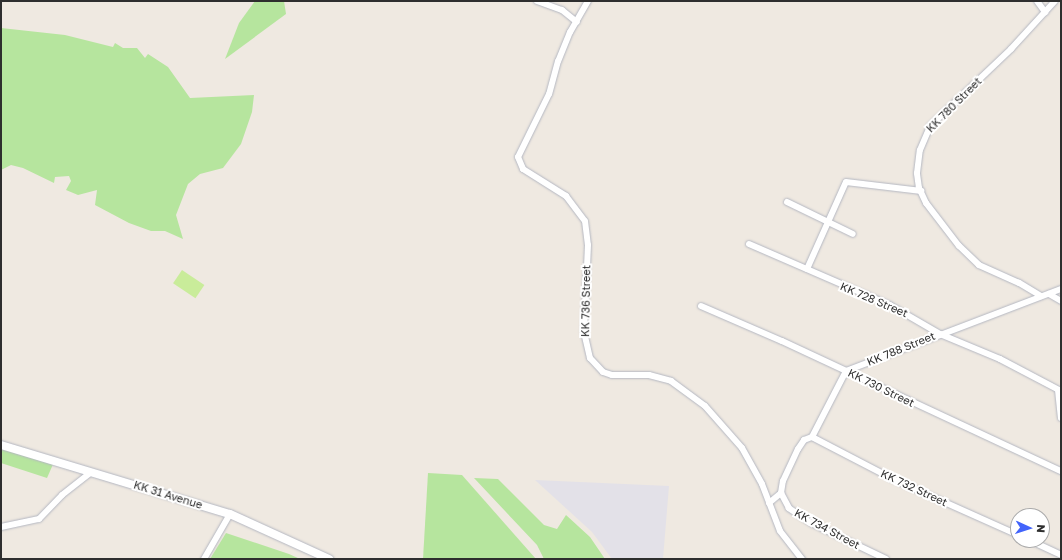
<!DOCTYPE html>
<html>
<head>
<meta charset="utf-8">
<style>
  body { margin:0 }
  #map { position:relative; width:1062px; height:560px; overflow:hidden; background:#efe9e1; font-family:"Golos Text",sans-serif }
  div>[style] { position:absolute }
  .industrial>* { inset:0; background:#e3e1e8 }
  .green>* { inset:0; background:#b6e59e }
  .pitch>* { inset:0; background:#c9ec9a; transform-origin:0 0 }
  .roads { filter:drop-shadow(0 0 1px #b4b7c1) drop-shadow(0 0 1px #b4b7c1) }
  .minor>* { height:6px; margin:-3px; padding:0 3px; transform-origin:3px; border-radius:3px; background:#fff }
  .secondary>* { height:8px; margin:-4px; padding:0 4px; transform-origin:4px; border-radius:4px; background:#fff }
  span { translate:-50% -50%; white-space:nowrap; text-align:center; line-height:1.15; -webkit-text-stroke:4px #fff; paint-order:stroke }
  .street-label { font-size:11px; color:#2e2e2e }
  .frame { position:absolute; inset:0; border:2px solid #2e2e2e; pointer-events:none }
  .north { position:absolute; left:1010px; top:508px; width:40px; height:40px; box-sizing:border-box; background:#fff; border:1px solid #ababab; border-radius:50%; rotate:93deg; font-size:11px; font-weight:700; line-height:16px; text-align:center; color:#2e2e2e }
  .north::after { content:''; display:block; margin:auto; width:14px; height:18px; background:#4264fb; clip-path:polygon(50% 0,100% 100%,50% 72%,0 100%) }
</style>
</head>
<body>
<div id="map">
  <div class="industrial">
    <i style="clip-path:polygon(535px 480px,669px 486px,663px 559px,612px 559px,592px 532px)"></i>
  </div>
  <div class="green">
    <i style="clip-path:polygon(255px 1px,284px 1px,286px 14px,225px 59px,239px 23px)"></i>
    <i style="clip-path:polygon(1px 28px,65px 35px,113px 47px,115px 43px,123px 48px,137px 48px,145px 58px,148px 54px,168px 67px,190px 98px,254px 95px,252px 112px,241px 144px,223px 168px,200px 174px,188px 184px,176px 215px,183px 239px,165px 231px,151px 231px,129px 223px,95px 205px,97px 190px,78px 195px,66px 190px,71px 181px,69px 176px,55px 177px,54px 183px,23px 168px,11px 165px,1px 170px)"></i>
    <i style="clip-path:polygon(1px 447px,54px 462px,47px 478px,1px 463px)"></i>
    <i style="clip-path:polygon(428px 473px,462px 475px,536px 559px,423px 559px)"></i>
    <i style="clip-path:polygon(474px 478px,498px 479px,544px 525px,557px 529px,566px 515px,590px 537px,605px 559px,544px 559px,537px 545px)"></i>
    <i style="clip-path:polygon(226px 533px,289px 554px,300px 559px,210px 559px)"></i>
  </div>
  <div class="pitch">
    <i style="left:182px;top:270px;width:27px;height:16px;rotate:34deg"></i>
  </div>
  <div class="roads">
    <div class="minor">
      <i style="left:537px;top:1px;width:27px;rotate:20deg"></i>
      <i style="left:562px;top:10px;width:19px;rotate:39deg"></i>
      <i style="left:588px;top:1px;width:36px;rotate:120deg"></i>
      <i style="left:570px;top:32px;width:31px;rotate:112deg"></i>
      <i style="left:558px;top:61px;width:34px;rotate:105deg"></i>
      <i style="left:549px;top:94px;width:70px;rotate:116.2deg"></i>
      <i style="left:518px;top:157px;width:13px;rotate:67deg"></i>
      <i style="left:523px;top:169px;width:51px;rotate:32.1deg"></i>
      <i style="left:566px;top:196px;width:31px;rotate:53deg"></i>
      <i style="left:585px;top:221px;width:24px;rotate:83deg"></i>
      <i style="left:588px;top:245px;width:87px;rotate:92.6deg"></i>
      <i style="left:584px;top:332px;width:27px;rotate:77deg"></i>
      <i style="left:590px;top:358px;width:19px;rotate:47deg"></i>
      <i style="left:603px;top:372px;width:9px;rotate:18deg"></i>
      <i style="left:612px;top:375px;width:37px"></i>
      <i style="left:649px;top:375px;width:23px;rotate:15deg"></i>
      <i style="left:671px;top:381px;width:42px;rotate:36.3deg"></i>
      <i style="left:705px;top:406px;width:56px;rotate:48.6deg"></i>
      <i style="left:742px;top:448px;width:41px;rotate:60.9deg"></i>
      <i style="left:762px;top:484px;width:50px;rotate:69deg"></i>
      <i style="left:780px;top:531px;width:36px;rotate:52deg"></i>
      <i style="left:1037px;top:1px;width:14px;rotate:54deg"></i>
      <i style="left:787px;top:202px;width:73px;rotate:25.9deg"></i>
      <i style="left:749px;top:244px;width:154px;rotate:23.4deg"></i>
      <i style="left:890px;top:305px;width:58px;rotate:30.1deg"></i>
      <i style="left:940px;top:334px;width:65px;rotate:22.6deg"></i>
      <i style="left:1000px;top:359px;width:69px;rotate:27.7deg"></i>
      <i style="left:807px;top:269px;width:95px;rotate:-65.9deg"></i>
      <i style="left:846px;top:182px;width:76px;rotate:6.8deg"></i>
      <i style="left:1049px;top:294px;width:14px;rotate:30deg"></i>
      <i style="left:1041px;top:296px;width:26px;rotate:-149deg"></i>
      <i style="left:1019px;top:283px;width:44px;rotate:-155.8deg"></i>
      <i style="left:979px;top:265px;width:28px;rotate:-136deg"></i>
      <i style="left:959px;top:246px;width:54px;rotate:-127.5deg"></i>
      <i style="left:926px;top:203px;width:17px;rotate:-115deg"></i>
      <i style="left:919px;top:188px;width:15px;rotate:-98deg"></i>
      <i style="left:917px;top:173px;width:23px;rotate:-83deg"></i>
      <i style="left:920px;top:150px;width:26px;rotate:-67deg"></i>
      <i style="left:930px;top:126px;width:112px;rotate:-43.5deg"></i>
      <i style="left:1011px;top:49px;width:65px;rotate:-47.5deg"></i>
      <i style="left:701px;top:306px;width:88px;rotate:23.4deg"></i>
      <i style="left:782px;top:341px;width:308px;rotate:25deg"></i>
      <i style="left:1058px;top:390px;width:28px;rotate:84deg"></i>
      <i style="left:812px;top:437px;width:93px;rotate:27.4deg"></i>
      <i style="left:895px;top:480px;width:135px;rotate:24.1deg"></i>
      <i style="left:769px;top:503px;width:16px;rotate:-40deg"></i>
      <i style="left:1px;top:527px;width:39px;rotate:-12deg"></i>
      <i style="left:39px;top:519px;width:33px;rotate:-46deg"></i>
      <i style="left:62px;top:495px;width:37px;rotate:-38deg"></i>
      <i style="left:1029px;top:540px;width:35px;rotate:25deg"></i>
      <i style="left:204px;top:559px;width:52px;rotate:-60deg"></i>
      <i style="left:886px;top:559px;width:83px;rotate:-154.4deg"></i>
      <i style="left:811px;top:523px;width:27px;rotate:-146deg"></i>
      <i style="left:789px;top:508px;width:17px;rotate:-118deg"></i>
      <i style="left:781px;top:493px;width:12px;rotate:-81deg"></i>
      <i style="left:783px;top:481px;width:35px;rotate:-65deg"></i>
      <i style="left:798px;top:449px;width:11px;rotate:-56deg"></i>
      <i style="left:804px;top:440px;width:9px;rotate:-21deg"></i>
      <i style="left:812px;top:437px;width:74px;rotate:-62.7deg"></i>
      <i style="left:846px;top:371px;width:230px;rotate:-20.9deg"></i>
    </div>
    <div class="secondary">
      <i style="left:1px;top:445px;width:239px;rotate:16.8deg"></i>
      <i style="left:230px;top:514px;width:109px;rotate:24.4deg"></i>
    </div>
  </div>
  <div class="street-label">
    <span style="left:954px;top:105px;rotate:-45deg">KK 780 Street</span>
    <span style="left:874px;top:300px;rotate:23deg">KK 728 Street</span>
    <span style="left:586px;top:301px;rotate:-89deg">KK 736 Street</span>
    <span style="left:901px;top:349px;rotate:-22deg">KK 788 Street</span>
    <span style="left:881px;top:388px;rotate:26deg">KK 730 Street</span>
    <span style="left:914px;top:488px;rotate:25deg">KK 732 Street</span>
    <span style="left:168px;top:495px;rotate:17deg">KK 31 Avenue</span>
    <span style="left:827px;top:529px;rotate:28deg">KK 734 Street</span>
  </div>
  <div class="frame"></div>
  <div class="north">N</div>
</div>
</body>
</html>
